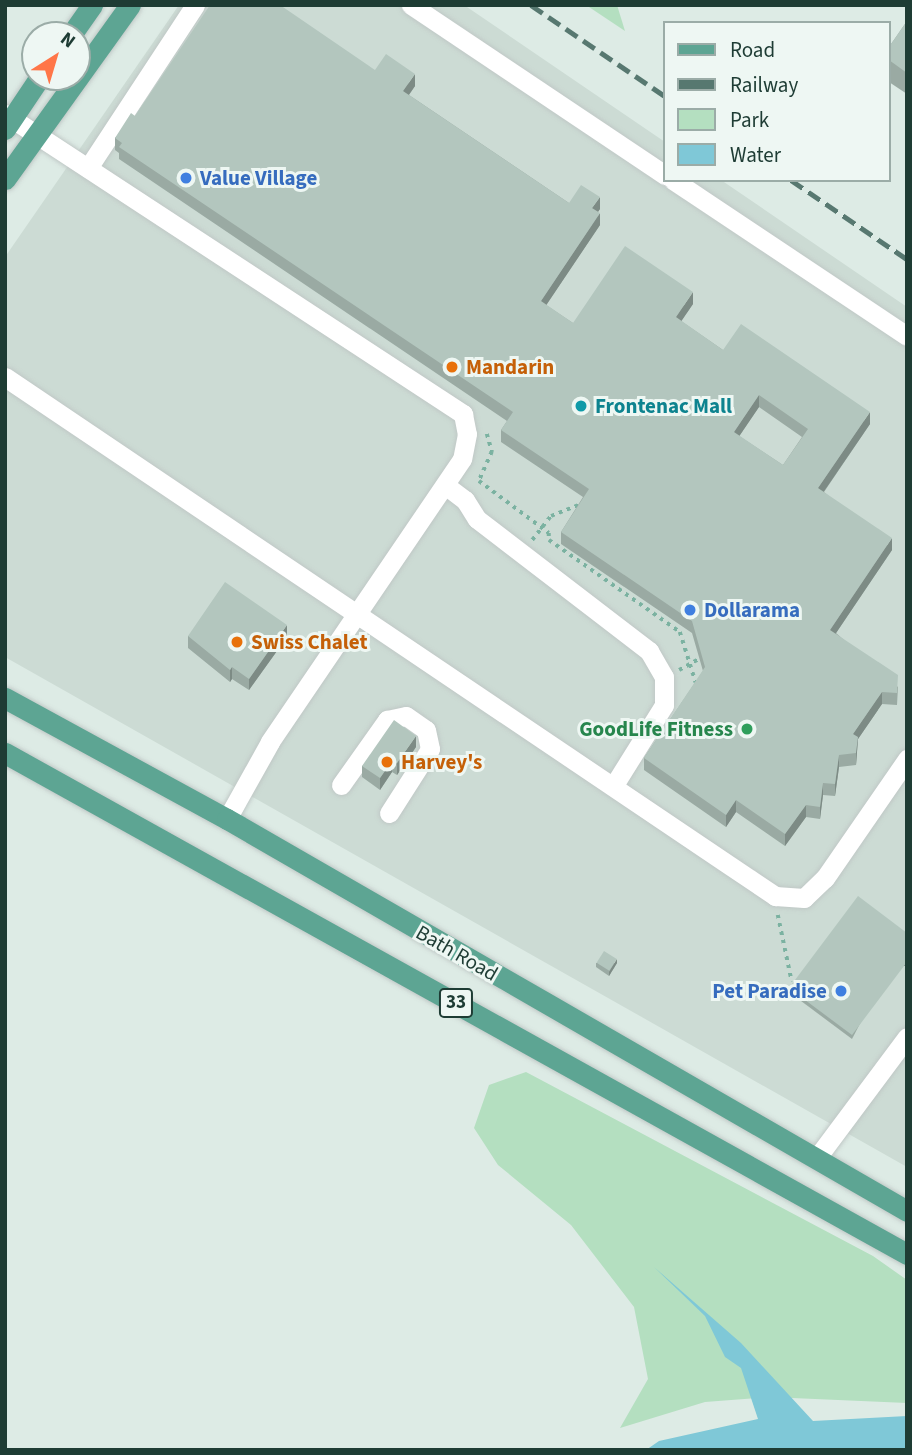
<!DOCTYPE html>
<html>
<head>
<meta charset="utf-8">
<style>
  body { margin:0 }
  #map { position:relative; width:912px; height:1455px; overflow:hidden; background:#ddebe5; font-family:"Source Sans 3",sans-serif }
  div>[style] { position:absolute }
  .built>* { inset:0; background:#ccdbd4 }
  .green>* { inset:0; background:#b4dfc0 }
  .water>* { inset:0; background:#7fc8d7 }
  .path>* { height:3.5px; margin-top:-1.75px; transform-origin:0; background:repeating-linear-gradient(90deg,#7bb2a1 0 3.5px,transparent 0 8.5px) }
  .roads { filter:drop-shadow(0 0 2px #c0c8c6) drop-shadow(0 0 2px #c0c8c6) }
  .minor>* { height:19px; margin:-9.5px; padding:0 9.5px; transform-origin:9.5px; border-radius:9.5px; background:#fff }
  .major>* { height:21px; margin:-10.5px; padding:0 10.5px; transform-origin:10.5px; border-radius:10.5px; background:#5da593 }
  .rail>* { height:5px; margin-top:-2.5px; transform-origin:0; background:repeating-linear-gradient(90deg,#577870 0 14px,transparent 0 21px) }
  .wall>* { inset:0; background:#9aaaa3 }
  .shaded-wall>* { inset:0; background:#7d8b85; transform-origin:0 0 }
  .building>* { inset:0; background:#b3c6be; transform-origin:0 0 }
  .dots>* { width:19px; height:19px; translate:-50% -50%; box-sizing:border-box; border:4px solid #eef7f3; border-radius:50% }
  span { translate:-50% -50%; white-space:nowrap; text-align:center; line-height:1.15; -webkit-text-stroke:6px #eef7f3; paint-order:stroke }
  .shield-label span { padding:2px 5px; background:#eef7f3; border:2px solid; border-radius:5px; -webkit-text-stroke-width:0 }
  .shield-label { font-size:19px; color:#1e3c34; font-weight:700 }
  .shop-label { font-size:21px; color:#366cbe; font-weight:700 }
  .left { translate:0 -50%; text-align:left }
  .right { translate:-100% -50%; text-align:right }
  .food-label { font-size:21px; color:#c56008; font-weight:700 }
  .culture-label { font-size:21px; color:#0d838f; font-weight:700 }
  .leisure-label { font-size:21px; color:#27864d; font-weight:700 }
  .street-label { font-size:21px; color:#1e3c34 }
  .frame { position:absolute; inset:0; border:7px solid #1e3c34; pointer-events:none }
  .legend { position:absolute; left:663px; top:21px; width:228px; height:161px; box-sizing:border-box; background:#eef7f3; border:2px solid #9baca7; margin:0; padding:9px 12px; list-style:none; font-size:21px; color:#1e3c34 }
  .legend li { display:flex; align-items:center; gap:14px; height:35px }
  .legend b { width:35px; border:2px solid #9baca7 }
  .north { position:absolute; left:21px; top:21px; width:70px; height:70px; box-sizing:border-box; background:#eef7f3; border:2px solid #9baca7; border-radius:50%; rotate:37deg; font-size:19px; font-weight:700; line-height:28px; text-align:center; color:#1e3c34 }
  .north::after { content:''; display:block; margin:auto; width:24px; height:32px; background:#ff7648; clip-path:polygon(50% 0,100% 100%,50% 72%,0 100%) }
</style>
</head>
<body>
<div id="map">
  <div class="built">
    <i style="clip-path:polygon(179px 5px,464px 5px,665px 142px,665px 180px,721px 180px,907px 307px,907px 1167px,5px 657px,5px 257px)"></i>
  </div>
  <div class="green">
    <i style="clip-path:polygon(586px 5px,617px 5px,625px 31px)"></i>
    <i style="clip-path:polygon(526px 1072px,873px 1256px,907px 1280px,907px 1403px,769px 1397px,705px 1402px,620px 1428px,648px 1379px,634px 1307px,571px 1225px,498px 1165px,474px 1128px,489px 1085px)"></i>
  </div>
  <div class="water">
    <i style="clip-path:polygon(654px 1267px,741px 1343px,813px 1421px,907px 1416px,907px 1450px,646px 1450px,659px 1441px,758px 1419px,741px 1368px,725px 1357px,705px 1316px)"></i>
  </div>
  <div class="path">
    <i style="left:487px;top:434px;width:19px;rotate:74deg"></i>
    <i style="left:492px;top:452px;width:32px;rotate:114deg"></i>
    <i style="left:479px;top:481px;width:87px;rotate:36.6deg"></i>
    <i style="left:549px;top:533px;width:7px;rotate:90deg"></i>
    <i style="left:549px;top:540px;width:160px;rotate:35.1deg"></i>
    <i style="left:680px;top:632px;width:53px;rotate:72.6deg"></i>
    <i style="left:532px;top:540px;width:31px;rotate:-52deg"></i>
    <i style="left:551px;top:516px;width:32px;rotate:-22deg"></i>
    <i style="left:679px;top:670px;width:26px;rotate:-29deg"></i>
    <i style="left:778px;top:915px;width:68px;rotate:78.2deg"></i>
  </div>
  <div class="roads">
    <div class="minor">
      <i style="left:411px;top:5px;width:306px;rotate:33.8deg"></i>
      <i style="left:5px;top:114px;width:548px;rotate:33.23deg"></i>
      <i style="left:463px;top:414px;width:20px;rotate:79deg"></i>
      <i style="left:467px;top:434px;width:25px;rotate:101deg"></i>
      <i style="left:462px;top:459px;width:342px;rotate:124.2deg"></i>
      <i style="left:270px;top:742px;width:88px;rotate:119.2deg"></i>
      <i style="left:88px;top:168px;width:195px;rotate:-56.7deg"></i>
      <i style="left:673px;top:180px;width:281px;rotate:33.7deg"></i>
      <i style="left:5px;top:377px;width:929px;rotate:33.98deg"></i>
      <i style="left:775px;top:896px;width:29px;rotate:4deg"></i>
      <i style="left:804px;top:898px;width:29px;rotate:-44deg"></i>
      <i style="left:825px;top:878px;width:145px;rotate:-55.4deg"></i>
      <i style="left:445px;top:485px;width:25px;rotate:37deg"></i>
      <i style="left:465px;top:500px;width:22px;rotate:58deg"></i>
      <i style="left:477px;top:519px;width:217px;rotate:37.5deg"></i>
      <i style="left:649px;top:651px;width:30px;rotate:60deg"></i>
      <i style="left:664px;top:677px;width:28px;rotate:90deg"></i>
      <i style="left:664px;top:705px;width:94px;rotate:122deg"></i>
      <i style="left:341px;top:785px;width:80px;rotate:-54.7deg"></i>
      <i style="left:387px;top:720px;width:19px;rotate:-12deg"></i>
      <i style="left:406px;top:716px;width:24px;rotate:35deg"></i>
      <i style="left:426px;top:730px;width:19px;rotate:78deg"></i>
      <i style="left:430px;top:749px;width:76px;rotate:122.6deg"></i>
      <i style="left:816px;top:1159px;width:152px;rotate:-53.3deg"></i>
    </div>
    <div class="major">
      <i style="left:71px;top:35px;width:37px;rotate:-55deg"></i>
      <i style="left:5px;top:129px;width:63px;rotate:-56.1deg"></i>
      <i style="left:5px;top:179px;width:214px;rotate:-54.3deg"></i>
      <i style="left:5px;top:698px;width:253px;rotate:28.6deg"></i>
      <i style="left:227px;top:819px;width:785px;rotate:29.96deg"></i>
      <i style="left:5px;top:753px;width:1032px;rotate:29.05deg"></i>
    </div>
  </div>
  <div class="rail">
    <i style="left:531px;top:5px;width:162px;rotate:34.2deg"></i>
    <i style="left:791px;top:180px;width:140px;rotate:34.3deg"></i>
  </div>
  <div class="wall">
    <i style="clip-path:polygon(907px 21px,907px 94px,889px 82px,889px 47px)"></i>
    <i style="clip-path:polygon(evenodd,375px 70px,415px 86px,409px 95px,569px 203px,600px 209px,598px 212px,600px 225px,546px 305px,573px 323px,693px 304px,681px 321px,723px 350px,870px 424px,824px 492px,892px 550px,836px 633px,898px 687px,897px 705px,882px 704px,858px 739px,856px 765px,839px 767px,835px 796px,823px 795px,820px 819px,806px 817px,785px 846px,736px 812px,726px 827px,644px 770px,644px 758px,703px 671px,692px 633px,561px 544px,561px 532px,583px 497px,501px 442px,501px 430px,507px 421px,119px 159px,119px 153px,115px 150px,115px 138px,135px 116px,375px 70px,759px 407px,802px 437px,783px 465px,739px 436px,759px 407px)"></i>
    <i style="clip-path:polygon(188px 636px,287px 637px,249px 690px,232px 679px,230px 682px,188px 648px)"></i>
    <i style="clip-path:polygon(416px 747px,397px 775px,392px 772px,380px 790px,362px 777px,362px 766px)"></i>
    <i style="clip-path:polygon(907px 933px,852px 1039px,789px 992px,789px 988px)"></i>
    <i style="clip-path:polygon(596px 963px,617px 963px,609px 976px,596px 967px)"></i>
  </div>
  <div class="shaded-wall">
    <i style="clip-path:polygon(415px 74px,415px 86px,403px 103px,403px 91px)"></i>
    <i style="clip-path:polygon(600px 197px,600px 209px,592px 220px,592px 208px)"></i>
    <i style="clip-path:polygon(600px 213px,600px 225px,541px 313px,541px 301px)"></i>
    <i style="clip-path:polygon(693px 292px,693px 304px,676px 329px,676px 317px)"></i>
    <i style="clip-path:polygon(759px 395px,759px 407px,734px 444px,734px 432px)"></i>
    <i style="clip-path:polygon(870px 412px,870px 424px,818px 500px,818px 488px)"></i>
    <i style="clip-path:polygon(892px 538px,892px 550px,830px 642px,830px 630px)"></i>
    <i style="clip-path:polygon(287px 625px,287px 637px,249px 690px,249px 679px)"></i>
    <i style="clip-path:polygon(232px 667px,232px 679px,230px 682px,230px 670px)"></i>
    <i style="clip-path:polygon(882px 692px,882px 704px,858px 739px,856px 765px,856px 753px,853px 734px)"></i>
    <i style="clip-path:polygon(416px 736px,416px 747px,397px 775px,397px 763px)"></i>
    <i style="clip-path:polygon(839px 755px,839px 767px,835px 796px,835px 784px)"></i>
    <i style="clip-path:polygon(392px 761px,392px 772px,380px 790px,380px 778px)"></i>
    <i style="clip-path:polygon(823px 783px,823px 795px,820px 819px,820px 807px)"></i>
    <i style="clip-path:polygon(736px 800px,736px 812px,726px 827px,726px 815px)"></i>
    <i style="clip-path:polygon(806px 805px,806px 817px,785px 846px,785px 834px)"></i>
    <i style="clip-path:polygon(617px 959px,617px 963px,609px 976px,609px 972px)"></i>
    <i style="left:907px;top:962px;width:4px;height:91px;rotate:90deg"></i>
  </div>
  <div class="building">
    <i style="clip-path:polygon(evenodd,210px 5px,280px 5px,375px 70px,386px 54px,415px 74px,403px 91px,569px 203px,581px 185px,600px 197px,592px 208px,600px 213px,541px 301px,573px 323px,625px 246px,693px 292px,676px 317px,723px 350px,741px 324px,870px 412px,818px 488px,892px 538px,830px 630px,898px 675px,897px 693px,882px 692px,853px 734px,858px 737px,856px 753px,839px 755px,835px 784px,823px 783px,820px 807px,806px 805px,785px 834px,736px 800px,726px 815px,644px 758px,705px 667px,692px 621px,561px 532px,589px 489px,501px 430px,513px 412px,119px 147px,122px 143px,115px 138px,131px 113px,135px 116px,210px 5px,759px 395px,808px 429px,783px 465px,734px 432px,759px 395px)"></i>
    <i style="clip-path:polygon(907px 21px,907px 73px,889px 60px,889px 47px)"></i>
    <i style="clip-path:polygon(225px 582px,287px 625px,249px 679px,232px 667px,230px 670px,188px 636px)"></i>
    <i style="clip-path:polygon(394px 720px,416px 736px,397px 763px,392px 761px,380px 778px,362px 766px)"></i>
    <i style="clip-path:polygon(858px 896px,907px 933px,907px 962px,852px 1035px,789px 988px)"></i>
    <i style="left:604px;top:951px;width:15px;height:14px;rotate:32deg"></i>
  </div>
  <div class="dots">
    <i style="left:186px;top:178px;background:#3f7fe0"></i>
    <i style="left:452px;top:367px;background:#e8710a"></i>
    <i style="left:581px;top:406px;background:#0f9aa8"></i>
    <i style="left:690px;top:610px;background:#3f7fe0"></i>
    <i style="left:237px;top:642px;background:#e8710a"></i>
    <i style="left:747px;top:729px;background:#2e9e5b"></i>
    <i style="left:387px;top:762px;background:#e8710a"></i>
    <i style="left:841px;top:991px;background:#3f7fe0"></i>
  </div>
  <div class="shield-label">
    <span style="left:456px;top:1003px">33</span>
  </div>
  <div class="shop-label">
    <span class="left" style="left:200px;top:178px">Value Village</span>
    <span class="left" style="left:704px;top:610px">Dollarama</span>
    <span class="right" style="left:827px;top:991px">Pet Paradise</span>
  </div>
  <div class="food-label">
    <span class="left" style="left:466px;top:367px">Mandarin</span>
    <span class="left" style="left:251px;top:642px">Swiss Chalet</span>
    <span class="left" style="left:401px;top:762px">Harvey's</span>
  </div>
  <div class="culture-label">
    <span class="left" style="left:595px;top:406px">Frontenac Mall</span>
  </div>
  <div class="leisure-label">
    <span class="right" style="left:733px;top:729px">GoodLife Fitness</span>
  </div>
  <div class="street-label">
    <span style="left:457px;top:953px;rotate:30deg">Bath Road</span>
  </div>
  <div class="frame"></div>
  <ul class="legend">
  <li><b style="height:9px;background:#5da593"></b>Road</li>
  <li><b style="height:9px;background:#577870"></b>Railway</li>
  <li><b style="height:19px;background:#b4dfc0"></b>Park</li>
  <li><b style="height:19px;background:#7fc8d7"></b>Water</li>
  </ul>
  <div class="north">N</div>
</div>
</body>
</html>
